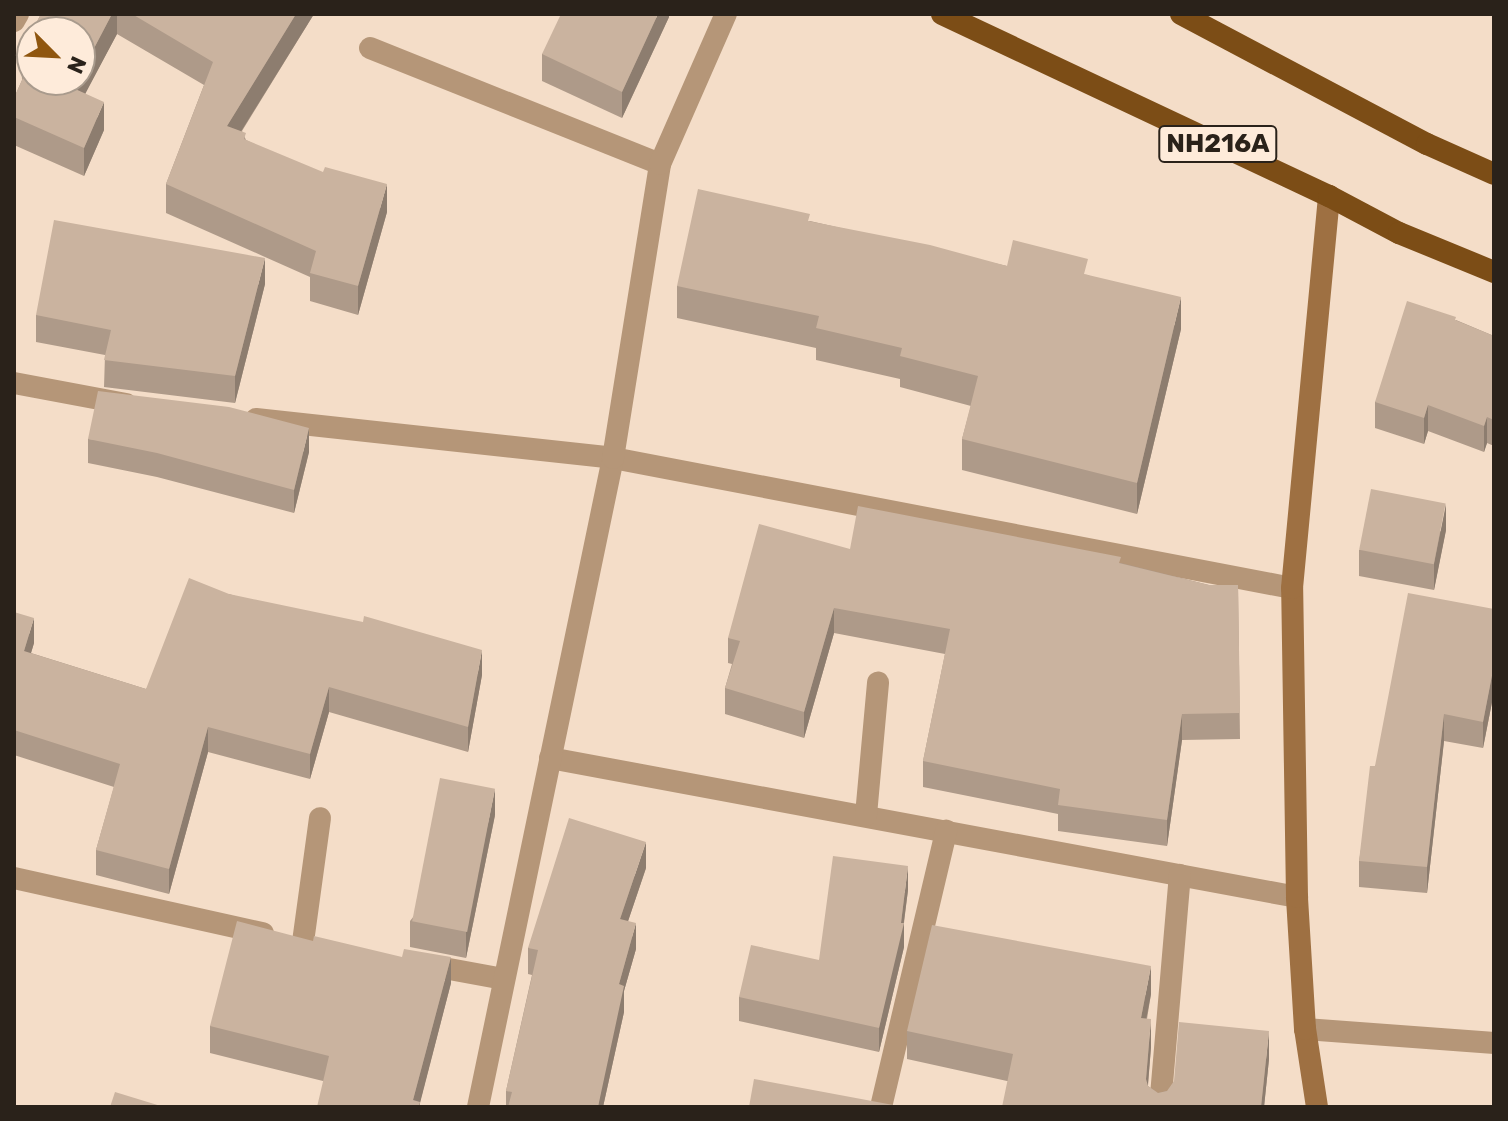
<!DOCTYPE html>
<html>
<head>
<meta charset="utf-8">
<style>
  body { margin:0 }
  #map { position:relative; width:1508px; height:1121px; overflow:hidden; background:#f4ddc8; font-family:Rubik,sans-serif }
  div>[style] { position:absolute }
  .minor>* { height:22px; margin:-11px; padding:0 11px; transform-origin:11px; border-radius:11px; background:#b59678 }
  .secondary>* { height:22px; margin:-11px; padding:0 11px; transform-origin:11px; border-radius:11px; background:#9e7042 }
  .trunk>* { height:22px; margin:-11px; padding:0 11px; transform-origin:11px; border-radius:11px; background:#7c4d16 }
  .wall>* { inset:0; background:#ae9a89 }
  .shaded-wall>* { inset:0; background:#8d7d6f }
  .building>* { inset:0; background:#cab39f; transform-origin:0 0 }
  span { translate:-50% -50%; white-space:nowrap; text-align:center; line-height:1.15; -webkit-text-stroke:7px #feebda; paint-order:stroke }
  .shield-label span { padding:2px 6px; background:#feebda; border:2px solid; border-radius:6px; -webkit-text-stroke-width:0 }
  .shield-label { font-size:26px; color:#2a221a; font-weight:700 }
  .frame { position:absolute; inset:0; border:16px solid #2a221a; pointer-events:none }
  .north { position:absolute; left:16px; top:16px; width:80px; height:80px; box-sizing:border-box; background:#feebda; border:2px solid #a99b8d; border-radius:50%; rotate:114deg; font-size:22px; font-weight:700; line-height:32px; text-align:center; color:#2a221a }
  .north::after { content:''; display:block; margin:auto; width:28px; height:36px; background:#8f560f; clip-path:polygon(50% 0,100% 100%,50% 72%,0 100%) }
</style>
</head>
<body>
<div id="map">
  <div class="minor">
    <i style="left:14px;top:21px;width:8px;rotate:-60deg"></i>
    <i style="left:370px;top:48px;width:312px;rotate:21.8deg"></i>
    <i style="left:14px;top:383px;width:114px;rotate:10.6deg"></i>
    <i style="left:256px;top:419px;width:359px;rotate:6.2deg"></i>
    <i style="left:613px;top:458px;width:691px;rotate:10.84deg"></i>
    <i style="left:550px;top:758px;width:760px;rotate:10.54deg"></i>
    <i style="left:866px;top:815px;width:133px;rotate:-84.8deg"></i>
    <i style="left:14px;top:878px;width:255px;rotate:12.5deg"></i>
    <i style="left:303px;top:942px;width:125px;rotate:-82.2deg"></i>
    <i style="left:422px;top:964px;width:83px;rotate:10.4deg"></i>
    <i style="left:1305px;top:1029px;width:190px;rotate:4.2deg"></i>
    <i style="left:478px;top:1107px;width:663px;rotate:-78.25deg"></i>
    <i style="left:613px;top:458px;width:298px;rotate:-80.9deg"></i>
    <i style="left:660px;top:164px;width:164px;rotate:-66.3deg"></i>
    <i style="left:881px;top:1107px;width:284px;rotate:-76.7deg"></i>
    <i style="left:1160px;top:1107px;width:233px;rotate:-85.1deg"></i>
  </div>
  <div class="secondary">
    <i style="left:1317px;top:1107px;width:79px;rotate:-98.7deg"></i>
    <i style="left:1305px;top:1029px;width:132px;rotate:-93.5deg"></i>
    <i style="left:1297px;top:897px;width:309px;rotate:-90.9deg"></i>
    <i style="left:1292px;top:588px;width:394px;rotate:-84.6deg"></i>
  </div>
  <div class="trunk">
    <i style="left:942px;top:14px;width:428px;rotate:25.2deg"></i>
    <i style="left:1329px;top:196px;width:79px;rotate:27.9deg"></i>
    <i style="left:1399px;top:233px;width:103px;rotate:22.3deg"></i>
    <i style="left:1181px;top:14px;width:278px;rotate:27.9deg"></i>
    <i style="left:1427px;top:144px;width:73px;rotate:24.1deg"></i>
  </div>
  <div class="wall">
    <i style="clip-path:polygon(41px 14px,314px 14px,242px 131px,246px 140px,387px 212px,358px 315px,310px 301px,310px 277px,166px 213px,166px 184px,204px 85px,117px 34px,85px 93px,104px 130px,84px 176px,14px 145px,14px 98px,22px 80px,21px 51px)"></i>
    <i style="clip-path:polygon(669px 14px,669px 17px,622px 118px,542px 81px,542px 54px)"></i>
    <i style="clip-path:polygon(810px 221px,1007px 266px,1088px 275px,1181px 329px,1137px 514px,962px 470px,962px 439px,971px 406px,900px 387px,900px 379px,816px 360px,816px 348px,677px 318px,677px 286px)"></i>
    <i style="clip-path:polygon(265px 284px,235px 403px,104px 387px,105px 355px,36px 342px,36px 315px)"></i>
    <i style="clip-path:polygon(1456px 320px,1494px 336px,1494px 446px,1487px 443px,1484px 452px,1428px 431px,1424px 444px,1375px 428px,1375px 402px)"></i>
    <i style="clip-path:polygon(88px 439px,309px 452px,294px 513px,157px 477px,88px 463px)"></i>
    <i style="clip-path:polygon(1446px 530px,1434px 590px,1359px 576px,1359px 550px)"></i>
    <i style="clip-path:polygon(850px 549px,1121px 563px,1209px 585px,1238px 585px,1240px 739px,1182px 740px,1167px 846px,1058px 831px,1058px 814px,923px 787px,923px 761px,945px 654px,834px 633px,804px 738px,725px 714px,725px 688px,732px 664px,728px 663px,728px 638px)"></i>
    <i style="clip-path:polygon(229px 594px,482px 675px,468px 752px,329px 712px,310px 779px,208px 752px,169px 894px,96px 875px,96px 850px,114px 787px,14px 755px,14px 612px,34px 643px,31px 653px,146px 689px)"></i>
    <i style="clip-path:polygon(1494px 609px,1494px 692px,1483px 748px,1444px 741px,1427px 893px,1359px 887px,1359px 861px,1375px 766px)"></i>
    <i style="clip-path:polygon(495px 815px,466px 958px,410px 947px,410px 921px)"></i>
    <i style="clip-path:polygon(646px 868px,628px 921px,636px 949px,624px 991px,624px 1012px,603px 1107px,506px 1107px,506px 1091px,532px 975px,528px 974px,528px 948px)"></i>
    <i style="clip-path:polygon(908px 890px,904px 923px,904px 947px,879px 1052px,739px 1021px,739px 997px,819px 960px)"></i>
    <i style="clip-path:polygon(313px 941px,451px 983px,420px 1102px,420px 1107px,323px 1081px,210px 1053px,210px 1026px)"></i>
    <i style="clip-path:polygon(1151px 994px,1147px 1019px,1151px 1047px,1148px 1086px,1158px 1093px,1167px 1091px,1269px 1059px,1264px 1107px,1007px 1081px,907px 1059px,907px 1031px)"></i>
  </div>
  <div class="shaded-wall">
    <i style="clip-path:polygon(112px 14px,117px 14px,117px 34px,73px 117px,73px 88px,78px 80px,80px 80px,80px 75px)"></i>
    <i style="clip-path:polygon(296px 14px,314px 14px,227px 154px,227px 126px)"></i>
    <i style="clip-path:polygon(658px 14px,669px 14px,669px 17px,622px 118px,622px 92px)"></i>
    <i style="clip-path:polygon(104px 102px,104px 130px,84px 176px,84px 148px)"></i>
    <i style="clip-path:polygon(387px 184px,387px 212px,358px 315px,358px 286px)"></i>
    <i style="clip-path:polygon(265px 258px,265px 284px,235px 403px,235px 376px)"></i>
    <i style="clip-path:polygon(1181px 297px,1181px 329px,1137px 514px,1137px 483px)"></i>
    <i style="clip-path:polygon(1428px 405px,1428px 431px,1424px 444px,1424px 418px)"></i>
    <i style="clip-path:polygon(1487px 417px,1487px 443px,1484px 452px,1484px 426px)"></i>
    <i style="clip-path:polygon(309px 428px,309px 452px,294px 513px,294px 490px)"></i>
    <i style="clip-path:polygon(1446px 504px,1446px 530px,1434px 590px,1434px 564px)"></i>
    <i style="clip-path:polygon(834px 608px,834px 633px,804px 738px,804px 712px)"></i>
    <i style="clip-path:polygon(34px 618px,34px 643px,24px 676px,24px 651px)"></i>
    <i style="clip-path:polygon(482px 650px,482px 675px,468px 752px,468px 727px)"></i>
    <i style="clip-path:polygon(1494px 665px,1494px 692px,1483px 748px,1483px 722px)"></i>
    <i style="clip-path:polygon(329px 687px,329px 712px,310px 779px,310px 754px)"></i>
    <i style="clip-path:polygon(1182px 714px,1182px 740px,1167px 846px,1167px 820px)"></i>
    <i style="clip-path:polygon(1444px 714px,1444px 741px,1427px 893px,1427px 867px)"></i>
    <i style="clip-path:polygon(208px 727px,208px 752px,169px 894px,169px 869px)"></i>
    <i style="clip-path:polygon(495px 789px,495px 815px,466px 958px,466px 931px)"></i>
    <i style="clip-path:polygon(646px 842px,646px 868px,620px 945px,620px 919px)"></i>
    <i style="clip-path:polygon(908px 866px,908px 890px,903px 928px,904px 923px,904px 947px,879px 1052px,879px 1028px,901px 923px)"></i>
    <i style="clip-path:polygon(636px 923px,636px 949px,624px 991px,624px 1012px,603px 1107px,598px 1107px,619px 984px)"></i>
    <i style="clip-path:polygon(451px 957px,451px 983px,419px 1107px,413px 1100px)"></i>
    <i style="clip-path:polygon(1151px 966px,1151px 994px,1141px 1046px,1141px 1018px)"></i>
    <i style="clip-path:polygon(1151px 1019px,1151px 1047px,1146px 1107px,1146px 1079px)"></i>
    <i style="clip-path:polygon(1269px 1031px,1269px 1059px,1264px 1107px,1261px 1107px)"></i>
  </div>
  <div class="building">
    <i style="clip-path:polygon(41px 14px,112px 14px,80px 75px,80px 32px,32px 32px,32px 57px,21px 51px)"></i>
    <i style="clip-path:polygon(132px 14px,296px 14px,227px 126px,246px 133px,244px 139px,323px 172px,325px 167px,387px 184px,358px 286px,310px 273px,316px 251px,166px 184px,213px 62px)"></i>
    <i style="clip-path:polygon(561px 14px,658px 14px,622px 92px,542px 54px)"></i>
    <i style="clip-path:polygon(32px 58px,32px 80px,78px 80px,73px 88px,104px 102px,84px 148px,14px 117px,14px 98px)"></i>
    <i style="clip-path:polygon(698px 189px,810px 214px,808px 221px,930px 245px,1007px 266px,1013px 240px,1088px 259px,1084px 274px,1181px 297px,1137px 483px,962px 439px,978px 376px,900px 356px,902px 348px,816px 328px,819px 316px,677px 286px)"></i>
    <i style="clip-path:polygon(54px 220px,265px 258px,235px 376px,104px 360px,111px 330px,36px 315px)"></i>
    <i style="clip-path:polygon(1407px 301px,1456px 317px,1455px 320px,1494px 336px,1494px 420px,1487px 417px,1484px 426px,1428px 405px,1424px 418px,1375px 402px)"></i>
    <i style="clip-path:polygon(98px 391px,229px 407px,309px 428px,294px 490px,157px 453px,88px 439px)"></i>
    <i style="left:1371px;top:489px;width:76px;height:62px;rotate:11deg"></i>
    <i style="clip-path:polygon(858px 506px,1121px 557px,1119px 563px,1209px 585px,1238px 585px,1240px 713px,1182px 714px,1167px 820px,1058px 805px,1060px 789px,923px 761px,950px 629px,834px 608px,804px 712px,725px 688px,740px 641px,728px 638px,759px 524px,850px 549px)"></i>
    <i style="clip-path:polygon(189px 578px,229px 594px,363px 622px,364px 616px,482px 650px,468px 727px,329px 687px,310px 754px,208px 727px,169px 869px,96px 850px,120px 764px,14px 730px,14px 612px,34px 618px,24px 651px,146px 689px)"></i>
    <i style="clip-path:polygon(1408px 593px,1494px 609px,1494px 665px,1483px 722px,1444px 714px,1427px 867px,1359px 861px,1370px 766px,1375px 766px)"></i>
    <i style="left:440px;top:778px;width:56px;height:146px;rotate:11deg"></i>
    <i style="clip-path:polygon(569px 818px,646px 842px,620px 919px,636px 923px,619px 984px,624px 986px,598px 1107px,508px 1107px,512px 1092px,506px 1091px,538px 950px,528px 948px)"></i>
    <i style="clip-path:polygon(833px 856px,908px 866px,901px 923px,904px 923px,879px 1028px,739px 997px,751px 945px,819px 960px)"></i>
    <i style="clip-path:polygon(237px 921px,313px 941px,314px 936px,402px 957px,404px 949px,451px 957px,413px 1100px,420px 1102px,419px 1107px,317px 1107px,329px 1056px,210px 1026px)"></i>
    <i style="clip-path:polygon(932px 925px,1151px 966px,1141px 1018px,1151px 1019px,1146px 1079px,1148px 1086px,1158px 1093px,1167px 1091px,1174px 1081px,1179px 1022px,1269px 1031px,1261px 1107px,1002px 1107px,1013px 1054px,907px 1031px)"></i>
    <i style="clip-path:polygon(754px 1079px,904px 1107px,749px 1107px)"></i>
    <i style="clip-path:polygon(115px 1092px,164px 1107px,110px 1107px)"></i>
  </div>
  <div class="shield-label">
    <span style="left:1218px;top:144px">NH216A</span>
  </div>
  <div class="frame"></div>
  <div class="north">N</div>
</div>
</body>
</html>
